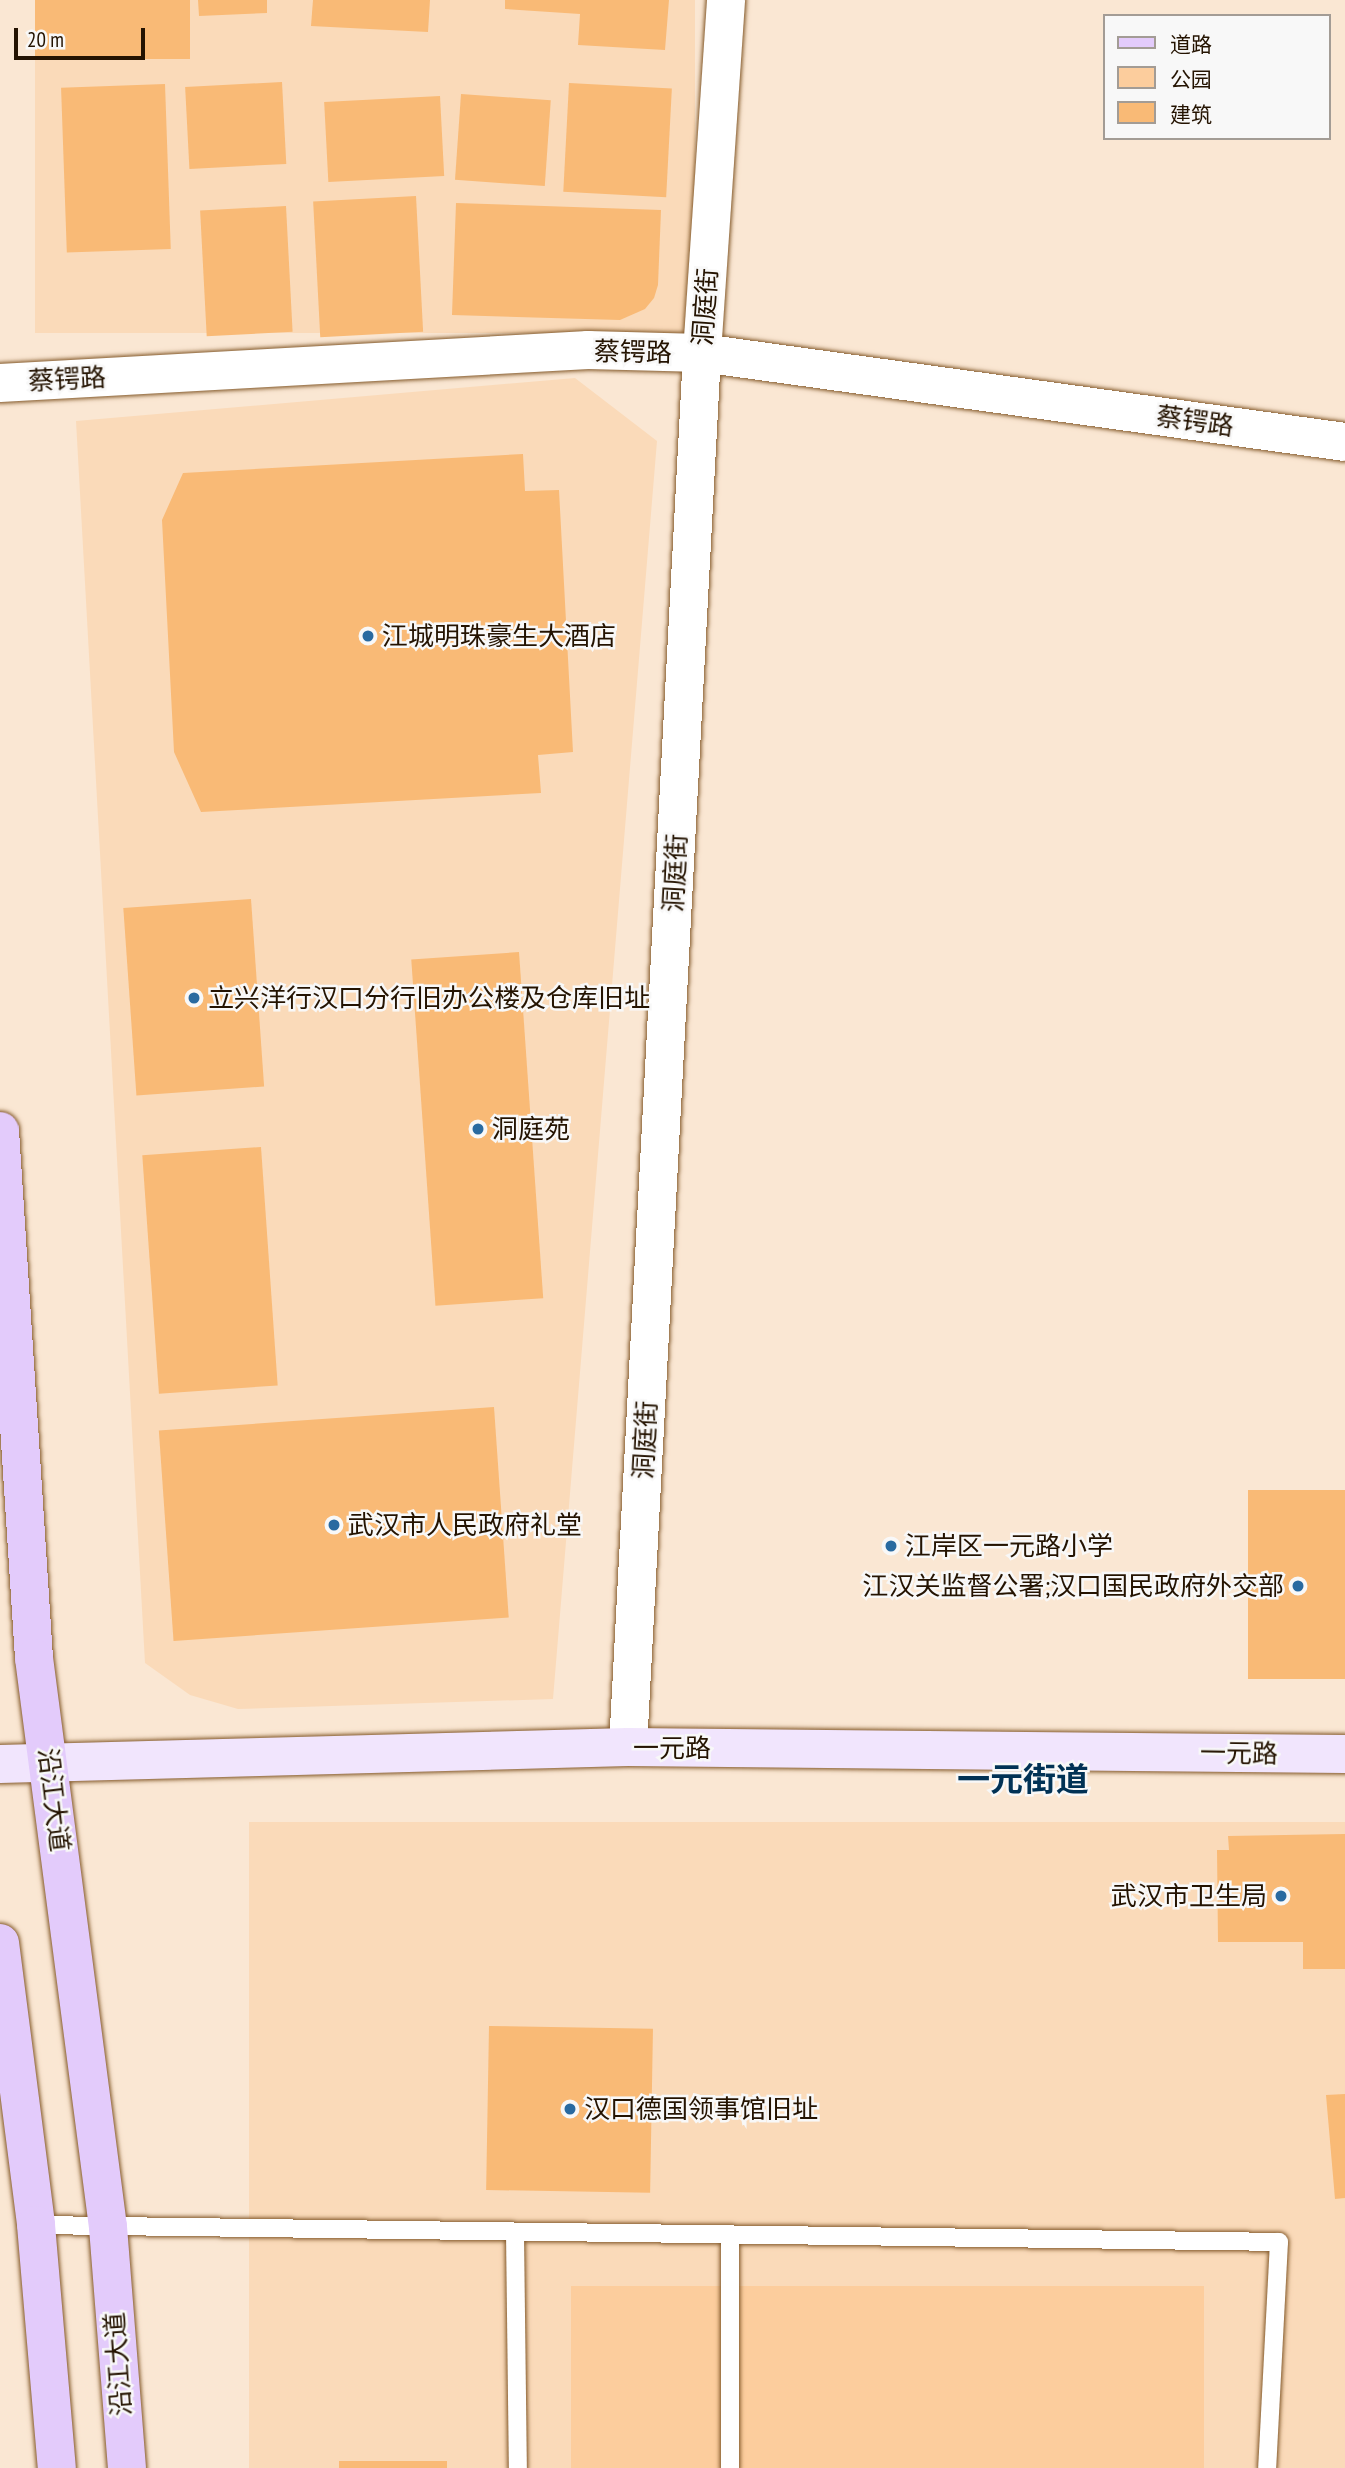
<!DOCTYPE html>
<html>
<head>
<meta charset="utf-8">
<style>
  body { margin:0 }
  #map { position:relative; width:1345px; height:2468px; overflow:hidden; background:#fae7d3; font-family:"PT Sans Narrow","Noto Sans SC",sans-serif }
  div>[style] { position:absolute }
  .built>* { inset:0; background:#fadab9; transform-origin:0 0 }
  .green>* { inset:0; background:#fccd9d; transform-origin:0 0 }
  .building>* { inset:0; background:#f9ba76; transform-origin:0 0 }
  .roads { filter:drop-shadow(0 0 2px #855b2c) drop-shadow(0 0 2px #855b2c) }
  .service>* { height:18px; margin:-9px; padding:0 9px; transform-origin:9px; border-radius:9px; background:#fff }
  .tertiary>* { height:38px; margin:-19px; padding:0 19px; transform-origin:19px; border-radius:19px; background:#fff }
  .secondary>* { height:38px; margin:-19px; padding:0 19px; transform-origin:19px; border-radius:19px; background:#f1e5fd }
  .primary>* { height:38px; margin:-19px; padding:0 19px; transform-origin:19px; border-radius:19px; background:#e3cbfb }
  .dots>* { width:19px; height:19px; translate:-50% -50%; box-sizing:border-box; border:4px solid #f8f8f8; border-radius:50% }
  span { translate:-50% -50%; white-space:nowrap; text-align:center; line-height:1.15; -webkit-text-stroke:5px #f8f8f8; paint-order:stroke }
  .street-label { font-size:26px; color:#241301 }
  .poi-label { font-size:26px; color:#241301 }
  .left { translate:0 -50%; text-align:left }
  .right { translate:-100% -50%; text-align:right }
  .district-label { font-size:33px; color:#013255; font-weight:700 }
  .legend { position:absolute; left:1103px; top:14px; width:228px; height:126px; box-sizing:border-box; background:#f8f8f8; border:2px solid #a39c95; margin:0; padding:9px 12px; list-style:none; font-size:21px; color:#241301 }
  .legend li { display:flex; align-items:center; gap:14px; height:35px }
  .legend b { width:35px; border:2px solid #a39c95 }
  .scale { position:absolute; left:14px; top:28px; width:131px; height:32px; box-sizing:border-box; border:4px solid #241301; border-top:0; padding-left:9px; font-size:21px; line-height:24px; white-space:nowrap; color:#241301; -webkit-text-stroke:5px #f8f8f8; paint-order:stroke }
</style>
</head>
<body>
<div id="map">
  <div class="built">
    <i style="left:35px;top:0;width:660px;height:333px"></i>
    <i style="clip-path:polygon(575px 378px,657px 441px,553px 1699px,238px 1709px,190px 1695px,145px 1663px,76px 421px)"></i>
    <i style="left:1345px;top:1822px;width:646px;height:1096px;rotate:90deg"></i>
  </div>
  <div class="green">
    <i style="left:571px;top:2286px;width:633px;height:182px"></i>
  </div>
  <div class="building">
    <i style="left:35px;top:0;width:155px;height:59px"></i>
    <i style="clip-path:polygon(198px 0,267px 0,267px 13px,199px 16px)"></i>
    <i style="clip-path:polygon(313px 0,430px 0,428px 32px,311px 26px)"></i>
    <i style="clip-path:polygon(505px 0,669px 0,665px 50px,578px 45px,580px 14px,505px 9px)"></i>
    <i style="left:282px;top:82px;width:82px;height:97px;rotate:87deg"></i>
    <i style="left:569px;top:83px;width:103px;height:109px;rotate:3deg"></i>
    <i style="left:165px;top:84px;width:165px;height:104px;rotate:88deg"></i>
    <i style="left:461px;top:94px;width:90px;height:86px;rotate:4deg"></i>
    <i style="left:440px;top:96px;width:80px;height:116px;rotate:87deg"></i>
    <i style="left:416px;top:196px;width:136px;height:103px;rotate:87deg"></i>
    <i style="clip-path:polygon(456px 203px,661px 210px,658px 285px,654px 298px,645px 309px,620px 320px,452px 315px)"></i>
    <i style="left:286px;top:206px;width:126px;height:86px;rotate:87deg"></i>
    <i style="clip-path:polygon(523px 454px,525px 491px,559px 490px,573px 752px,538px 755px,541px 793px,201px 812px,174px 752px,162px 520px,183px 473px)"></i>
    <i style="left:251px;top:899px;width:188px;height:128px;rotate:86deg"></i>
    <i style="left:519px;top:952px;width:347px;height:108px;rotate:86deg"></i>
    <i style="left:261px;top:1147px;width:239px;height:119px;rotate:86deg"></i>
    <i style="left:494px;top:1407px;width:211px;height:336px;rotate:86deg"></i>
    <i style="left:1345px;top:1490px;width:189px;height:97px;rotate:90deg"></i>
    <i style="clip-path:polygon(1345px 1834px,1345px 1969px,1303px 1969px,1303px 1942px,1218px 1942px,1217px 1850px,1229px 1850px,1228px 1836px)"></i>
    <i style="left:489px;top:2026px;width:164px;height:164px;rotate:1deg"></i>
    <i style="clip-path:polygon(1345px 2094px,1345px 2198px,1335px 2199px,1326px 2095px)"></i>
    <i style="left:339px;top:2461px;width:108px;height:7px"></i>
  </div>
  <div class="roads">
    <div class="service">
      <i style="left:36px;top:2225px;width:1243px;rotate:0.78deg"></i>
      <i style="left:1279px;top:2242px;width:226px;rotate:93deg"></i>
      <i style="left:515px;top:2233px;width:235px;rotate:89.3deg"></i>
      <i style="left:730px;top:2468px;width:232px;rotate:-90deg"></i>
    </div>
    <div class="tertiary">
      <i style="left:0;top:383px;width:589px;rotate:-3.21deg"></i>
      <i style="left:588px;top:350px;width:114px;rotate:1.5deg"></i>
      <i style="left:702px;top:353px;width:649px;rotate:7.88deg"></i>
      <i style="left:628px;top:1747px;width:1396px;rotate:-86.96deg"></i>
      <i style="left:702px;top:353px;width:354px;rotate:-86.1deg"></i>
    </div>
    <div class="secondary">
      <i style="left:0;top:1764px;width:628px;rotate:-1.55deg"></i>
      <i style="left:628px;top:1747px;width:717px;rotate:0.56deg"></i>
    </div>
    <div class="primary">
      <i style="left:0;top:1131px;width:528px;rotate:86.31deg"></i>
      <i style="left:34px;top:1658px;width:574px;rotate:82.59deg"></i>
      <i style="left:108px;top:2227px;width:242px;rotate:85.5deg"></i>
      <i style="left:0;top:1943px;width:284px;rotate:82.7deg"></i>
      <i style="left:36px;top:2225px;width:244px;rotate:85.1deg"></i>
    </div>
  </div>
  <div class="dots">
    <i style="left:368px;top:636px;background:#296aa0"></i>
    <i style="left:194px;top:998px;background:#296aa0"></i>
    <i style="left:478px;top:1129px;background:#296aa0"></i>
    <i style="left:334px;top:1525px;background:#296aa0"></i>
    <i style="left:891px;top:1546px;background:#296aa0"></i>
    <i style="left:1298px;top:1586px;background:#296aa0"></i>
    <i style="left:1281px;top:1896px;background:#296aa0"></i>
    <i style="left:570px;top:2109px;background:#296aa0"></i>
  </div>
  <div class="street-label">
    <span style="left:705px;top:307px;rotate:-86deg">洞庭街</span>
    <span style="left:633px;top:352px;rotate:1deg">蔡锷路</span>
    <span style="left:67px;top:379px;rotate:-3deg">蔡锷路</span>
    <span style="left:1195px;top:421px;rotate:8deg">蔡锷路</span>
    <span style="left:675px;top:873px;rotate:-87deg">洞庭街</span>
    <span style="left:645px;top:1440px;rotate:-87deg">洞庭街</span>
    <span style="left:672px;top:1748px">一元路</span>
    <span style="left:1239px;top:1753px;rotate:1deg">一元路</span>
    <span style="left:54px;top:1800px;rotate:83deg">沿江大道</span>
    <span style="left:118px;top:2364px;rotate:-94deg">沿江大道</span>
  </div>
  <div class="poi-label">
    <span class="left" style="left:382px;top:636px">江城明珠豪生大酒店</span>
    <span class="left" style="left:208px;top:998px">立兴洋行汉口分行旧办公楼及仓库旧址</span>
    <span class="left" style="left:492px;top:1129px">洞庭苑</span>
    <span class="left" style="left:348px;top:1525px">武汉市人民政府礼堂</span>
    <span class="left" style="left:905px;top:1546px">江岸区一元路小学</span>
    <span class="right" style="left:1284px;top:1586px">江汉关监督公署;汉口国民政府外交部</span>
    <span class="right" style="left:1267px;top:1896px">武汉市卫生局</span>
    <span class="left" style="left:584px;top:2109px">汉口德国领事馆旧址</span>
  </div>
  <div class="district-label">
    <span style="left:1023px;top:1779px">一元街道</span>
  </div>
  <ul class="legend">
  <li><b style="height:9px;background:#e3cbfb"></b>道路</li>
  <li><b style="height:19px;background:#fccd9d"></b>公园</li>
  <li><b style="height:19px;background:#f9ba76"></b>建筑</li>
  </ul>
  <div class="scale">20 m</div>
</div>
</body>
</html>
